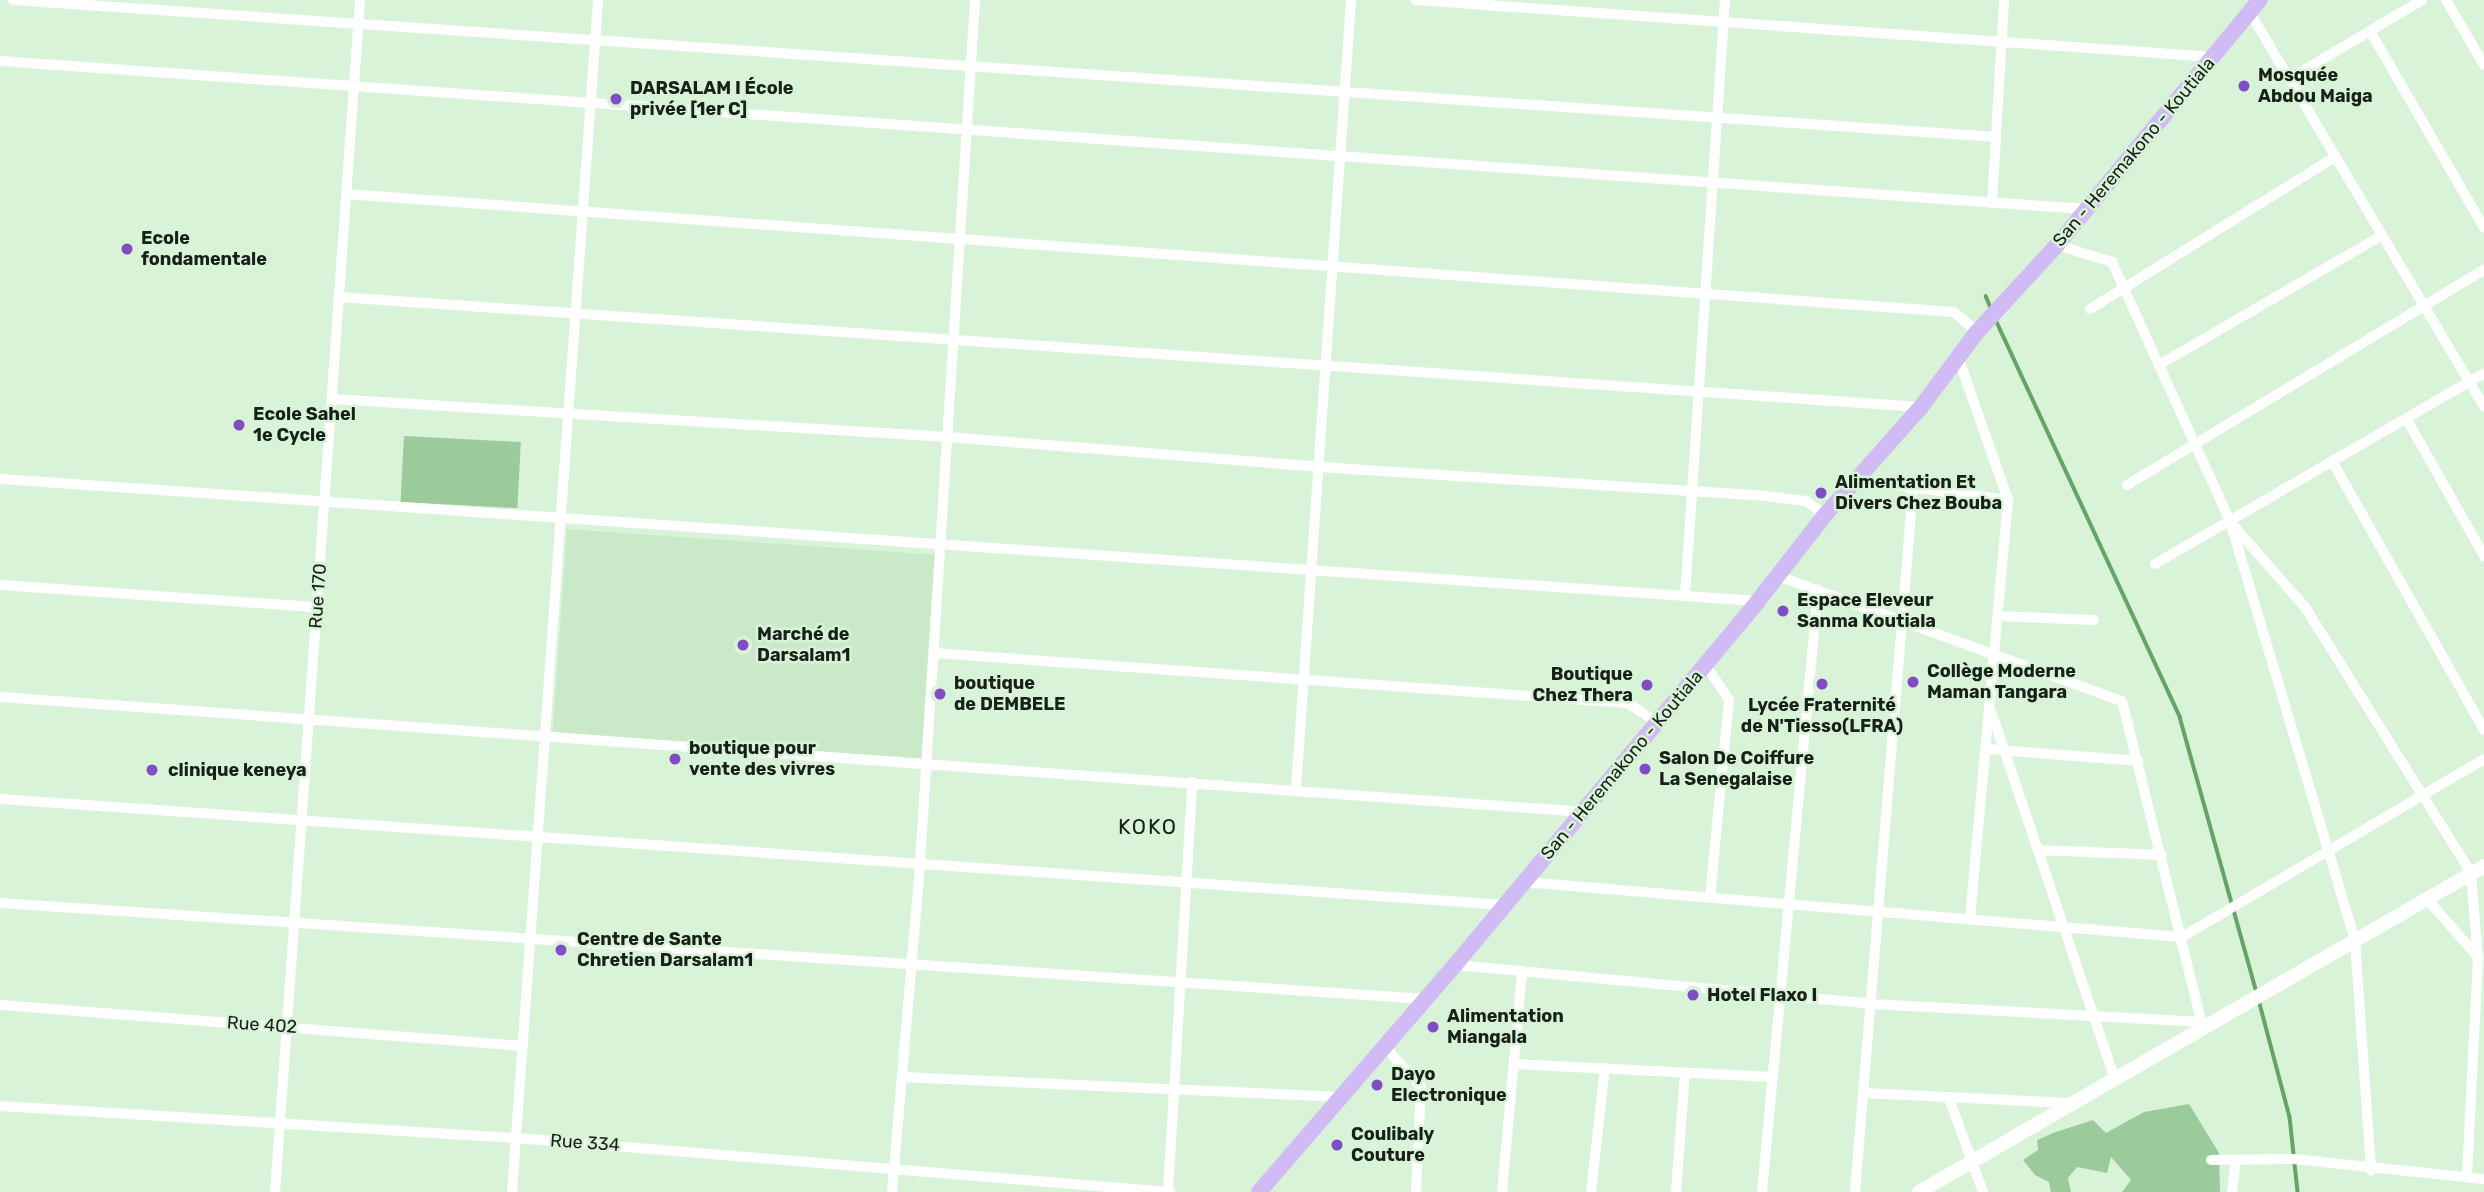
<!DOCTYPE html>
<html>
<head>
<meta charset="utf-8">
<style>
  body { margin:0 }
  #map { position:relative; width:2484px; height:1192px; overflow:hidden; background:#d9f3d8; font-family:Rubik,sans-serif }
  div>[style] { position:absolute }
  .built>* { inset:0; background:#c9e9c9; transform-origin:0 0 }
  .green>* { inset:0; background:#9bca9b; transform-origin:0 0 }
  .stream>* { height:3.5px; margin:-1.75px; padding:0 1.75px; transform-origin:1.75px; border-radius:1.75px; background:#64a567 }
  .street>* { height:10px; margin:-5px; padding:0 5px; transform-origin:5px; border-radius:5px; background:#fff }
  .secondary>* { height:14px; margin:-7px; padding:0 7px; transform-origin:7px; border-radius:7px; background:#fff }
  .primary>* { height:16px; margin:-8px; padding:0 8px; transform-origin:8px; border-radius:8px; background:#d1bbf5 }
  .dots>* { width:19px; height:19px; translate:-50% -50%; box-sizing:border-box; border:4px solid #d9f3d8; border-radius:50% }
  span { translate:-50% -50%; white-space:nowrap; text-align:center; line-height:1.15; -webkit-text-stroke:5px #d9f3d8; paint-order:stroke }
  .poi-label { font-size:18px; color:#182118; font-weight:700 }
  .left { translate:0 -50%; text-align:left }
  .right { translate:-100% -50%; text-align:right }
  .street-label { font-size:18px; color:#182118 }
  .quarter-label { font-size:21px; color:#182118; letter-spacing:2px }
</style>
</head>
<body>
<div id="map">
  <div class="built">
    <i style="left:567px;top:529px;width:369px;height:204px;rotate:4deg"></i>
  </div>
  <div class="green">
    <i style="left:404px;top:436px;width:117px;height:66px;rotate:3deg"></i>
    <i style="clip-path:polygon(2189px 1104px,2219px 1153px,2220px 1192px,2122px 1192px,2131px 1180px,2111px 1157px,2107px 1173px,2077px 1167px,2068px 1178px,2071px 1192px,2051px 1192px,2049px 1182px,2035px 1175px,2023px 1160px,2038px 1150px,2037px 1140px,2053px 1133px,2093px 1120px,2106px 1133px,2144px 1112px)"></i>
  </div>
  <div class="stream">
    <i style="left:1986px;top:296px;width:15px;rotate:67deg"></i>
    <i style="left:1996px;top:320px;width:438px;rotate:65.1deg"></i>
    <i style="left:2180px;top:717px;width:287px;rotate:74.4deg"></i>
    <i style="left:2259px;top:1000px;width:121px;rotate:75.2deg"></i>
    <i style="left:2290px;top:1117px;width:75px;rotate:83.9deg"></i>
  </div>
  <div class="street">
    <i style="left:13px;top:0;width:1988px;rotate:3.95deg"></i>
    <i style="left:1416px;top:0;width:799px;rotate:4.09deg"></i>
    <i style="left:2446px;top:0;width:75px;rotate:59.7deg"></i>
    <i style="left:2249px;top:11px;width:460px;rotate:59.3deg"></i>
    <i style="left:2370px;top:31px;width:228px;rotate:59.9deg"></i>
    <i style="left:0;top:61px;width:2090px;rotate:4.06deg"></i>
    <i style="left:2289px;top:79px;width:155px;rotate:-30.7deg"></i>
    <i style="left:346px;top:194px;width:1612px;rotate:4.2deg"></i>
    <i style="left:1954px;top:312px;width:30px;rotate:41deg"></i>
    <i style="left:1992px;top:203px;width:203px;rotate:-86.6deg"></i>
    <i style="left:2057px;top:245px;width:58px;rotate:17.2deg"></i>
    <i style="left:2112px;top:262px;width:285px;rotate:65.5deg"></i>
    <i style="left:2230px;top:521px;width:438px;rotate:73.4deg"></i>
    <i style="left:2355px;top:941px;width:230px;rotate:86deg"></i>
    <i style="left:339px;top:297px;width:1586px;rotate:3.98deg"></i>
    <i style="left:2090px;top:309px;width:288px;rotate:-31.8deg"></i>
    <i style="left:1958px;top:357px;width:151px;rotate:70.7deg"></i>
    <i style="left:2008px;top:500px;width:422px;rotate:95.2deg"></i>
    <i style="left:2159px;top:365px;width:258px;rotate:-30.2deg"></i>
    <i style="left:332px;top:399px;width:617px;rotate:3.53deg"></i>
    <i style="left:948px;top:437px;width:372px;rotate:4.6deg"></i>
    <i style="left:1319px;top:467px;width:447px;rotate:3.7deg"></i>
    <i style="left:1765px;top:496px;width:41px;rotate:7deg"></i>
    <i style="left:1806px;top:501px;width:24px;rotate:36deg"></i>
    <i style="left:2406px;top:418px;width:159px;rotate:60.5deg"></i>
    <i style="left:2332px;top:461px;width:309px;rotate:60.5deg"></i>
    <i style="left:0;top:479px;width:1762px;rotate:3.97deg"></i>
    <i style="left:1856px;top:480px;width:153px;rotate:7.5deg"></i>
    <i style="left:2127px;top:485px;width:417px;rotate:-31.1deg"></i>
    <i style="left:2232px;top:524px;width:111px;rotate:48.7deg"></i>
    <i style="left:2305px;top:607px;width:314px;rotate:58deg"></i>
    <i style="left:2471px;top:873px;width:85px;rotate:85.3deg"></i>
    <i style="left:2478px;top:958px;width:219px;rotate:92.9deg"></i>
    <i style="left:2155px;top:564px;width:380px;rotate:-30.1deg"></i>
    <i style="left:1778px;top:576px;width:366px;rotate:20deg"></i>
    <i style="left:2122px;top:701px;width:337px;rotate:76.1deg"></i>
    <i style="left:0;top:585px;width:318px;rotate:4deg"></i>
    <i style="left:1685px;top:596px;width:597px;rotate:-86.16deg"></i>
    <i style="left:1998px;top:616px;width:96px;rotate:2.4deg"></i>
    <i style="left:934px;top:653px;width:696px;rotate:4.12deg"></i>
    <i style="left:1628px;top:703px;width:34px;rotate:34deg"></i>
    <i style="left:1705px;top:664px;width:43px;rotate:56.3deg"></i>
    <i style="left:1729px;top:700px;width:199px;rotate:95.5deg"></i>
    <i style="left:0;top:697px;width:1588px;rotate:4.15deg"></i>
    <i style="left:1991px;top:711px;width:388px;rotate:71.4deg"></i>
    <i style="left:1986px;top:749px;width:153px;rotate:4.5deg"></i>
    <i style="left:1296px;top:789px;width:791px;rotate:-86.01deg"></i>
    <i style="left:0;top:799px;width:1509px;rotate:4.03deg"></i>
    <i style="left:2038px;top:850px;width:124px;rotate:2.3deg"></i>
    <i style="left:1524px;top:882px;width:660px;rotate:4.78deg"></i>
    <i style="left:2182px;top:937px;width:351px;rotate:-30.5deg"></i>
    <i style="left:2427px;top:899px;width:77px;rotate:48.7deg"></i>
    <i style="left:0;top:903px;width:1429px;rotate:3.85deg"></i>
    <i style="left:1455px;top:965px;width:419px;rotate:5.3deg"></i>
    <i style="left:1872px;top:1004px;width:331px;rotate:3.1deg"></i>
    <i style="left:0;top:1005px;width:525px;rotate:4.48deg"></i>
    <i style="left:1385px;top:1047px;width:54px;rotate:48deg"></i>
    <i style="left:1421px;top:1087px;width:105px;rotate:92.7deg"></i>
    <i style="left:1514px;top:1064px;width:259px;rotate:2.9deg"></i>
    <i style="left:903px;top:1077px;width:439px;rotate:2.6deg"></i>
    <i style="left:1865px;top:1093px;width:208px;rotate:2.8deg"></i>
    <i style="left:1949px;top:1098px;width:100px;rotate:70.1deg"></i>
    <i style="left:0;top:1106px;width:517px;rotate:3.55deg"></i>
    <i style="left:516px;top:1138px;width:656px;rotate:4.72deg"></i>
    <i style="left:2211px;top:1160px;width:82px;rotate:-0.7deg"></i>
    <i style="left:2293px;top:1159px;width:192px;rotate:6deg"></i>
    <i style="left:275px;top:1192px;width:1195px;rotate:-85.92deg"></i>
    <i style="left:512px;top:1192px;width:1195px;rotate:-85.87deg"></i>
    <i style="left:892px;top:1192px;width:330px;rotate:-85.1deg"></i>
    <i style="left:920px;top:863px;width:865px;rotate:-86.35deg"></i>
    <i style="left:1168px;top:1192px;width:411px;rotate:-86.6deg"></i>
    <i style="left:1502px;top:1192px;width:222px;rotate:-84.8deg"></i>
    <i style="left:1591px;top:1192px;width:125px;rotate:-83.6deg"></i>
    <i style="left:1676px;top:1192px;width:119px;rotate:-85.7deg"></i>
    <i style="left:1762px;top:1192px;width:605px;rotate:-84.69deg"></i>
    <i style="left:1855px;top:1192px;width:706px;rotate:-85.29deg"></i>
    <i style="left:2232px;top:1192px;width:32px;rotate:-83deg"></i>
  </div>
  <div class="secondary">
    <i style="left:1919px;top:1192px;width:652px;rotate:-29.98deg"></i>
  </div>
  <div class="primary">
    <i style="left:1259px;top:1192px;width:300px;rotate:-49.2deg"></i>
    <i style="left:1455px;top:965px;width:474px;rotate:-50.2deg"></i>
    <i style="left:1758px;top:601px;width:109px;rotate:-52.1deg"></i>
    <i style="left:1825px;top:515px;width:144px;rotate:-48.4deg"></i>
    <i style="left:1921px;top:407px;width:94px;rotate:-53.3deg"></i>
    <i style="left:1977px;top:332px;width:118px;rotate:-47.4deg"></i>
    <i style="left:2057px;top:245px;width:318px;rotate:-50.4deg"></i>
  </div>
  <div class="dots">
    <i style="left:2244px;top:86px;background:#814dc4"></i>
    <i style="left:616px;top:99px;background:#814dc4"></i>
    <i style="left:127px;top:249px;background:#814dc4"></i>
    <i style="left:239px;top:425px;background:#814dc4"></i>
    <i style="left:1821px;top:493px;background:#814dc4"></i>
    <i style="left:1783px;top:611px;background:#814dc4"></i>
    <i style="left:743px;top:645px;background:#814dc4"></i>
    <i style="left:1913px;top:682px;background:#814dc4"></i>
    <i style="left:1822px;top:684px;background:#814dc4"></i>
    <i style="left:1647px;top:685px;background:#814dc4"></i>
    <i style="left:940px;top:694px;background:#814dc4"></i>
    <i style="left:675px;top:759px;background:#814dc4"></i>
    <i style="left:1645px;top:769px;background:#814dc4"></i>
    <i style="left:152px;top:770px;background:#814dc4"></i>
    <i style="left:561px;top:950px;background:#814dc4"></i>
    <i style="left:1693px;top:995px;background:#814dc4"></i>
    <i style="left:1433px;top:1027px;background:#814dc4"></i>
    <i style="left:1377px;top:1085px;background:#814dc4"></i>
    <i style="left:1337px;top:1145px;background:#814dc4"></i>
  </div>
  <div class="poi-label">
    <span class="left" style="left:2258px;top:86px">Mosquée<br>Abdou Maiga</span>
    <span class="left" style="left:630px;top:99px">DARSALAM I École<br>privée [1er C]</span>
    <span class="left" style="left:141px;top:249px">Ecole<br>fondamentale</span>
    <span class="left" style="left:253px;top:425px">Ecole Sahel<br>1e Cycle</span>
    <span class="left" style="left:1835px;top:493px">Alimentation Et<br>Divers Chez Bouba</span>
    <span class="left" style="left:1797px;top:611px">Espace Eleveur<br>Sanma Koutiala</span>
    <span class="left" style="left:757px;top:645px">Marché de<br>Darsalam1</span>
    <span class="left" style="left:1927px;top:682px">Collège Moderne<br>Maman Tangara</span>
    <span class="right" style="left:1633px;top:685px">Boutique<br>Chez Thera</span>
    <span class="left" style="left:954px;top:694px">boutique<br>de DEMBELE</span>
    <span style="left:1822px;top:716px">Lycée Fraternité<br>de N'Tiesso(LFRA)</span>
    <span class="left" style="left:689px;top:759px">boutique pour<br>vente des vivres</span>
    <span class="left" style="left:1659px;top:769px">Salon De Coiffure<br>La Senegalaise</span>
    <span class="left" style="left:168px;top:770px">clinique keneya</span>
    <span class="left" style="left:577px;top:950px">Centre de Sante<br>Chretien Darsalam1</span>
    <span class="left" style="left:1707px;top:995px">Hotel Flaxo I</span>
    <span class="left" style="left:1447px;top:1027px">Alimentation<br>Miangala</span>
    <span class="left" style="left:1391px;top:1085px">Dayo<br>Electronique</span>
    <span class="left" style="left:1351px;top:1145px">Coulibaly<br>Couture</span>
  </div>
  <div class="street-label">
    <span style="left:2134px;top:152px;rotate:-50deg">San - Heremakono - Koutiala</span>
    <span style="left:318px;top:596px;rotate:-86deg">Rue 170</span>
    <span style="left:1622px;top:765px;rotate:-50deg">San - Heremakono - Koutiala</span>
    <span style="left:262px;top:1025px;rotate:4deg">Rue 402</span>
    <span style="left:585px;top:1143px;rotate:4deg">Rue 334</span>
  </div>
  <div class="quarter-label">
    <span style="left:1148px;top:827px">KOKO</span>
  </div>
</div>
</body>
</html>
